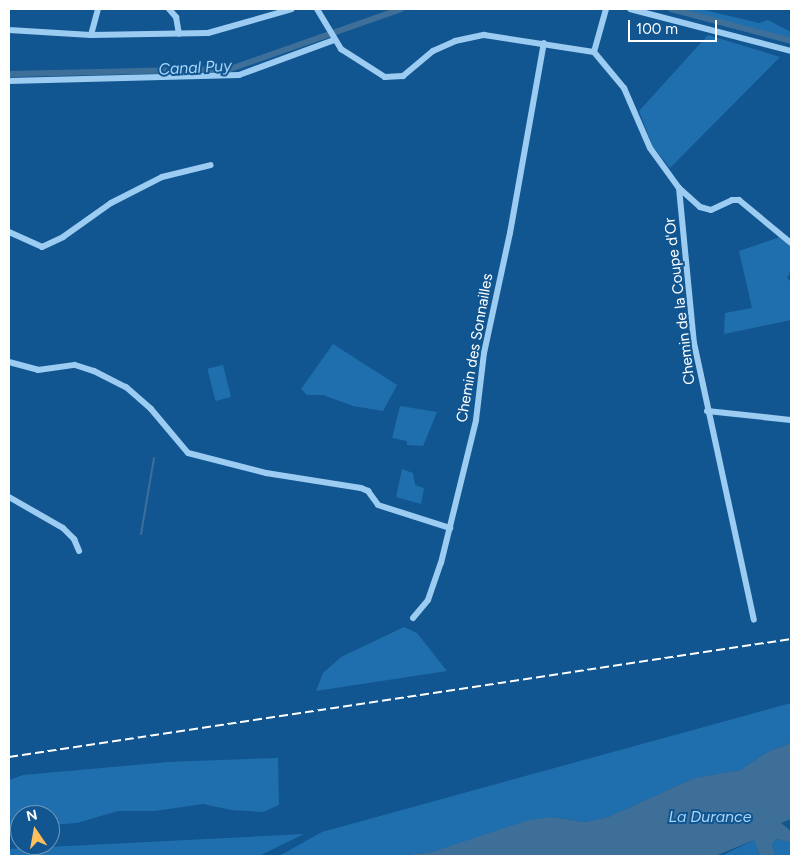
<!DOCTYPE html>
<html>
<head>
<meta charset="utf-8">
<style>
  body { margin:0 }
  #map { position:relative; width:800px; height:865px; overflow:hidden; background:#115690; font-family:Figtree,sans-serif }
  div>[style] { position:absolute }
  .green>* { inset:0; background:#1f6fae; transform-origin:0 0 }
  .water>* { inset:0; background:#3d6f99 }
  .stream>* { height:2px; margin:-1px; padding:0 1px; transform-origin:1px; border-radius:1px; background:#3d6f99 }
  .canal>* { height:6px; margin:-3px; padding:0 3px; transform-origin:3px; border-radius:3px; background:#3d6f99 }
  .minor>* { height:6px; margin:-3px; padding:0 3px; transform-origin:3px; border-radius:3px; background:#9cccf2 }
  .rail>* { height:2px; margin-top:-1px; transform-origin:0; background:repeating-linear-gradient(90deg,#fff 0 9px,transparent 0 13px) }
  span { translate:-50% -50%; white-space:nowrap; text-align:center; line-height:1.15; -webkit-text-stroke:4px #115690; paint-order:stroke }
  .street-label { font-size:15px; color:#fff }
  .water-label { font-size:16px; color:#a8d6fa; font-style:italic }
  .frame { position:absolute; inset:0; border:10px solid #fff; pointer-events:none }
  .north { position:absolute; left:10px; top:805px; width:50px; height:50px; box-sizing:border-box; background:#115690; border:1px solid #709abc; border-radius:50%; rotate:348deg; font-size:14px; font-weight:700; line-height:20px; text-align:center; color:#fff }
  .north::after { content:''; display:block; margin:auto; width:18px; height:22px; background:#ffbf5d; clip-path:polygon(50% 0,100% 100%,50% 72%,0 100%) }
  .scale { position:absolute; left:628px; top:20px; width:89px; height:22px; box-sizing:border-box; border:2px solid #fff; border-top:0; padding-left:6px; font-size:15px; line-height:18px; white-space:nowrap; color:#fff; -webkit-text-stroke:4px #115690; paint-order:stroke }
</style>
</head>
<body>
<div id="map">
  <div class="green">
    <i style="clip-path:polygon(676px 9px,700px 9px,759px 23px,768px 20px,791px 32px,791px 40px)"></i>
    <i style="clip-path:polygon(708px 35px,780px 57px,670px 168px,653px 147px,639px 111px)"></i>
    <i style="clip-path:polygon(780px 237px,791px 247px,791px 270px,787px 278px,791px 282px,791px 320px,724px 334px,725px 313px,752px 308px,739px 251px)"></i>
    <i style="clip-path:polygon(333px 344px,397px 385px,383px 411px,353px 406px,323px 395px,307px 395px,301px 389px)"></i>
    <i style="left:223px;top:365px;width:33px;height:16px;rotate:76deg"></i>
    <i style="clip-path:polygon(400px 406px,437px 412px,423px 446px,407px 445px,407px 441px,392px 438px)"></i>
    <i style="clip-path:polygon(402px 469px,413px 473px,415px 485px,424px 488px,421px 504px,396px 497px)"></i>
    <i style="clip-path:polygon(404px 627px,417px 633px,447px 671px,316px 691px,323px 673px,341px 657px)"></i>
    <i style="clip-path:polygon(791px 703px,791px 743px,769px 751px,740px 770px,694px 778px,608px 817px,584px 822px,554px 817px,432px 852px,399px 856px,279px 856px,322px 832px)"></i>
    <i style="clip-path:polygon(278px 758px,279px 805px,263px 812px,231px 810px,203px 804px,155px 811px,118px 811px,77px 823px,50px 825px,50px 815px,20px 815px,20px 827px,9px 828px,9px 780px,23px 775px,168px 762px)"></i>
    <i style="clip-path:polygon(304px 834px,259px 856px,9px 856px,9px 849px)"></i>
    <i style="clip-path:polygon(777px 839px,791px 842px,791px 856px,775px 856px,772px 844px)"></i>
    <i style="clip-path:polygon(754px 840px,760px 856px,715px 856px,723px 855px)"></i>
  </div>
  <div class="water">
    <i style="clip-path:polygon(791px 743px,791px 819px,781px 823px,791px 831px,791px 842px,777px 839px,772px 844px,775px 856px,760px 856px,754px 840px,715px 856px,399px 856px,432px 852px,529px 820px,554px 817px,584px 822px,608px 817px,694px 778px,740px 770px,769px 751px)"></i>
  </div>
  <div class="stream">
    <i style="left:141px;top:534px;width:77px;rotate:-80.3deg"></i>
  </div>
  <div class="canal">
    <i style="left:671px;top:9px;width:124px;rotate:14.9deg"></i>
    <i style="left:9px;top:74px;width:221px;rotate:-1.3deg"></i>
    <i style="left:230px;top:69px;width:181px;rotate:-19.3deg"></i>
  </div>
  <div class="minor">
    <i style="left:169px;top:9px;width:11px;rotate:49deg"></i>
    <i style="left:176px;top:17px;width:17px;rotate:80deg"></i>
    <i style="left:317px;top:9px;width:47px;rotate:59deg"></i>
    <i style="left:341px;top:49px;width:52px;rotate:32.5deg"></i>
    <i style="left:385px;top:77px;width:18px;rotate:-3deg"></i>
    <i style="left:403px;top:76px;width:39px;rotate:-40deg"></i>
    <i style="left:433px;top:51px;width:24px;rotate:-24deg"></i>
    <i style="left:455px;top:41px;width:30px;rotate:-12deg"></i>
    <i style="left:484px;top:35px;width:111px;rotate:8.8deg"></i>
    <i style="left:594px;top:52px;width:47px;rotate:50.2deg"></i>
    <i style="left:624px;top:88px;width:65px;rotate:66.6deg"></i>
    <i style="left:650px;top:148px;width:49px;rotate:54.1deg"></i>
    <i style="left:679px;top:188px;width:156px;rotate:84.5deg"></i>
    <i style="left:694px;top:343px;width:283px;rotate:77.8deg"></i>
    <i style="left:630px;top:9px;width:166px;rotate:14.6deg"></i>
    <i style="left:9px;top:30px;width:82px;rotate:3.5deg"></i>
    <i style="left:91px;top:35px;width:117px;rotate:-1deg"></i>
    <i style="left:208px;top:33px;width:87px;rotate:-15.9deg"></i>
    <i style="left:91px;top:35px;width:27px;rotate:-75deg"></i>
    <i style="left:594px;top:52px;width:45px;rotate:-74.4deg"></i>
    <i style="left:9px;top:81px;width:230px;rotate:-1.5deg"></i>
    <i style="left:239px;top:75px;width:101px;rotate:-20.2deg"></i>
    <i style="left:679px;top:188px;width:28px;rotate:42deg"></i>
    <i style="left:700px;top:207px;width:11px;rotate:15deg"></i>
    <i style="left:711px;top:210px;width:23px;rotate:-25deg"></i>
    <i style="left:732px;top:200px;width:7px"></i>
    <i style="left:739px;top:200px;width:67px;rotate:39.6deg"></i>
    <i style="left:9px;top:232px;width:36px;rotate:24deg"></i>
    <i style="left:42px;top:247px;width:23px;rotate:-25deg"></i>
    <i style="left:63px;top:237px;width:59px;rotate:-35.3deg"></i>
    <i style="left:111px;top:203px;width:57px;rotate:-27deg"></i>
    <i style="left:162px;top:177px;width:50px;rotate:-13.8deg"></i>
    <i style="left:9px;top:362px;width:30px;rotate:15deg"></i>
    <i style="left:38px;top:370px;width:37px;rotate:-8deg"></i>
    <i style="left:75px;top:365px;width:20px;rotate:18deg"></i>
    <i style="left:94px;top:371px;width:36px;rotate:27deg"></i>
    <i style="left:126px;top:387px;width:33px;rotate:41deg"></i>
    <i style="left:151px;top:409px;width:57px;rotate:49.9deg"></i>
    <i style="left:188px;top:453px;width:81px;rotate:14.4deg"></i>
    <i style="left:266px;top:473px;width:96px;rotate:9deg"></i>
    <i style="left:361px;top:488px;width:8px;rotate:23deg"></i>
    <i style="left:368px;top:491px;width:17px;rotate:54deg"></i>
    <i style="left:378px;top:505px;width:76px;rotate:17.7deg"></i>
    <i style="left:707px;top:411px;width:84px;rotate:6.1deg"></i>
    <i style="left:9px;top:497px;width:62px;rotate:29.9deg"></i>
    <i style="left:63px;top:528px;width:16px;rotate:45deg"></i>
    <i style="left:74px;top:539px;width:13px;rotate:67deg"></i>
    <i style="left:413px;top:618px;width:23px;rotate:-50deg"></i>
    <i style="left:428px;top:600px;width:39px;rotate:-71deg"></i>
    <i style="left:441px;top:563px;width:147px;rotate:-76.2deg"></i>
    <i style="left:476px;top:420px;width:67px;rotate:-83.2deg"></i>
    <i style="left:484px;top:353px;width:123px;rotate:-77.8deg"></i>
    <i style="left:510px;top:233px;width:193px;rotate:-79.9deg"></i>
  </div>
  <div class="rail">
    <i style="left:9px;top:757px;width:791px;rotate:-8.58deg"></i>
  </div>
  <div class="street-label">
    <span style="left:680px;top:301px;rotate:-97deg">Chemin de la Coupe d'Or</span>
    <span style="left:475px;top:348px;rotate:-80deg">Chemin des Sonnailles</span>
  </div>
  <div class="water-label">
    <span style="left:195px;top:68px;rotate:-3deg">Canal Puy</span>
    <span style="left:710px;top:817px">La Durance</span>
  </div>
  <div class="frame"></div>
  <div class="north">N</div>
  <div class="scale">100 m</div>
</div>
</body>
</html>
